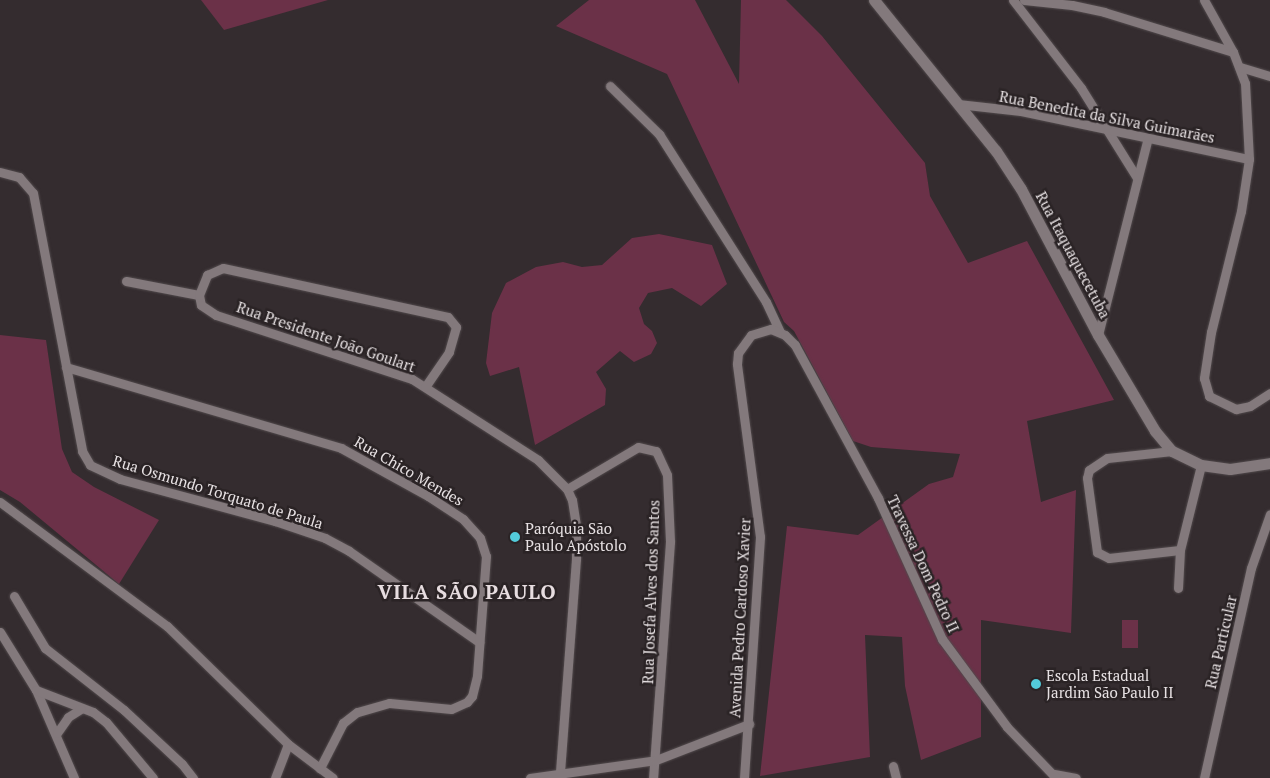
<!DOCTYPE html>
<html>
<head>
<meta charset="utf-8">
<style>
  body { margin:0 }
  #map { position:relative; width:1270px; height:778px; overflow:hidden; background:#342c2f; font-family:"PT Serif",serif }
  div>[style] { position:absolute }
  .green>* { inset:0; background:#6b3148; transform-origin:0 0 }
  .roads { filter:drop-shadow(0 0 1px #514a4c) drop-shadow(0 0 1px #514a4c) }
  .minor>* { height:9px; margin:-4.5px; padding:0 4.5px; transform-origin:4.5px; border-radius:4.5px; background:#83797c }
  .tertiary>* { height:11px; margin:-5.5px; padding:0 5.5px; transform-origin:5.5px; border-radius:5.5px; background:#83797c }
  .dots>* { width:14px; height:14px; translate:-50% -50%; box-sizing:border-box; border:2px solid #2a2325; border-radius:50% }
  span { translate:-50% -50%; white-space:nowrap; text-align:center; line-height:1.15; -webkit-text-stroke:5px #2a2325; paint-order:stroke }
  .street-label { font-size:15px; color:#e7e1e3 }
  .poi-label { font-size:15px; color:#e7e1e3 }
  .left { translate:0 -50%; text-align:left }
  .district-label { font-size:20px; color:#e7dde0; font-weight:700; letter-spacing:1px }
</style>
</head>
<body>
<div id="map">
  <div class="green">
    <i style="clip-path:polygon(201px 0,328px 0,224px 30px)"></i>
    <i style="clip-path:polygon(589px 0,695px 0,739px 84px,741px 0,786px 0,822px 36px,925px 163px,930px 196px,968px 263px,1027px 241px,1114px 400px,1027px 421px,1041px 502px,1076px 490px,1071px 633px,981px 620px,981px 737px,921px 760px,905px 686px,902px 637px,865px 635px,870px 757px,760px 776px,787px 526px,858px 535px,929px 484px,953px 477px,960px 454px,871px 447px,853px 441px,794px 331px,784px 322px,667px 74px,556px 26px)"></i>
    <i style="clip-path:polygon(659px 234px,712px 245px,727px 284px,701px 306px,672px 288px,648px 293px,639px 308px,644px 324px,652px 331px,657px 343px,651px 354px,634px 362px,620px 351px,596px 372px,606px 389px,605px 405px,535px 445px,519px 367px,490px 376px,486px 363px,492px 313px,506px 283px,536px 267px,563px 262px,582px 267px,602px 265px,632px 238px)"></i>
    <i style="clip-path:polygon(0 335px,46px 340px,62px 449px,72px 472px,94px 487px,159px 520px,119px 584px,20px 502px,0 490px)"></i>
    <i style="left:1122px;top:620px;width:16px;height:28px"></i>
  </div>
  <div class="roads">
    <div class="minor">
      <i style="left:1013px;top:0;width:111px;rotate:52.3deg"></i>
      <i style="left:1081px;top:88px;width:106px;rotate:58.1deg"></i>
      <i style="left:1024px;top:0;width:48px;rotate:5.9deg"></i>
      <i style="left:1072px;top:5px;width:33px;rotate:12deg"></i>
      <i style="left:1104px;top:12px;width:135px;rotate:17.2deg"></i>
      <i style="left:1204px;top:0;width:60px;rotate:60.9deg"></i>
      <i style="left:1233px;top:52px;width:33px;rotate:69deg"></i>
      <i style="left:1245px;top:83px;width:76px;rotate:87deg"></i>
      <i style="left:1249px;top:159px;width:53px;rotate:98.7deg"></i>
      <i style="left:1241px;top:211px;width:125px;rotate:103.9deg"></i>
      <i style="left:1211px;top:332px;width:47px;rotate:98.7deg"></i>
      <i style="left:1204px;top:378px;width:19px;rotate:74deg"></i>
      <i style="left:1209px;top:396px;width:30px;rotate:26deg"></i>
      <i style="left:1236px;top:409px;width:14px;rotate:-12deg"></i>
      <i style="left:1250px;top:406px;width:24px;rotate:-33deg"></i>
      <i style="left:1240px;top:67px;width:31px;rotate:17deg"></i>
      <i style="left:610px;top:86px;width:69px;rotate:44.4deg"></i>
      <i style="left:659px;top:134px;width:199px;rotate:57.5deg"></i>
      <i style="left:766px;top:302px;width:33px;rotate:65deg"></i>
      <i style="left:958px;top:104px;width:63px;rotate:6.3deg"></i>
      <i style="left:1021px;top:111px;width:233px;rotate:11.9deg"></i>
      <i style="left:0;top:172px;width:20px;rotate:15deg"></i>
      <i style="left:19px;top:177px;width:21px;rotate:49deg"></i>
      <i style="left:33px;top:193px;width:263px;rotate:79.2deg"></i>
      <i style="left:82px;top:451px;width:16px;rotate:60deg"></i>
      <i style="left:90px;top:465px;width:33px;rotate:25deg"></i>
      <i style="left:120px;top:479px;width:161px;rotate:15.2deg"></i>
      <i style="left:275px;top:521px;width:53px;rotate:18.8deg"></i>
      <i style="left:325px;top:538px;width:27px;rotate:28deg"></i>
      <i style="left:349px;top:551px;width:159px;rotate:35deg"></i>
      <i style="left:126px;top:281px;width:74px;rotate:10.9deg"></i>
      <i style="left:199px;top:295px;width:10px;rotate:79deg"></i>
      <i style="left:201px;top:305px;width:18px;rotate:34deg"></i>
      <i style="left:216px;top:315px;width:206px;rotate:18.1deg"></i>
      <i style="left:412px;top:379px;width:150px;rotate:32.7deg"></i>
      <i style="left:538px;top:460px;width:41px;rotate:45deg"></i>
      <i style="left:567px;top:489px;width:12px;rotate:66deg"></i>
      <i style="left:572px;top:500px;width:26px;rotate:81deg"></i>
      <i style="left:576px;top:526px;width:33px;rotate:90deg"></i>
      <i style="left:576px;top:559px;width:216px;rotate:94.3deg"></i>
      <i style="left:199px;top:295px;width:22px;rotate:-68deg"></i>
      <i style="left:207px;top:275px;width:17px;rotate:-24deg"></i>
      <i style="left:223px;top:268px;width:230px;rotate:12.3deg"></i>
      <i style="left:448px;top:317px;width:13px;rotate:51deg"></i>
      <i style="left:456px;top:327px;width:26px;rotate:106deg"></i>
      <i style="left:449px;top:352px;width:42px;rotate:124.4deg"></i>
      <i style="left:1098px;top:335px;width:203px;rotate:-75.8deg"></i>
      <i style="left:66px;top:367px;width:287px;rotate:16.4deg"></i>
      <i style="left:341px;top:448px;width:99px;rotate:28.9deg"></i>
      <i style="left:428px;top:496px;width:42px;rotate:33.3deg"></i>
      <i style="left:463px;top:519px;width:25px;rotate:48deg"></i>
      <i style="left:480px;top:538px;width:19px;rotate:72deg"></i>
      <i style="left:486px;top:556px;width:120px;rotate:94.3deg"></i>
      <i style="left:477px;top:676px;width:21px;rotate:104deg"></i>
      <i style="left:472px;top:696px;width:8px;rotate:130deg"></i>
      <i style="left:467px;top:702px;width:17px;rotate:156deg"></i>
      <i style="left:451px;top:709px;width:62px;rotate:-174.5deg"></i>
      <i style="left:389px;top:703px;width:33px;rotate:164deg"></i>
      <i style="left:357px;top:712px;width:18px;rotate:142deg"></i>
      <i style="left:343px;top:723px;width:51px;rotate:117.1deg"></i>
      <i style="left:1172px;top:451px;width:65px;rotate:173.9deg"></i>
      <i style="left:1107px;top:458px;width:22px;rotate:146deg"></i>
      <i style="left:1089px;top:470px;width:8px;rotate:104deg"></i>
      <i style="left:1087px;top:478px;width:75px;rotate:82.3deg"></i>
      <i style="left:1097px;top:552px;width:13px;rotate:27deg"></i>
      <i style="left:1109px;top:558px;width:71px;rotate:-6.4deg"></i>
      <i style="left:1180px;top:550px;width:88px;rotate:-76.1deg"></i>
      <i style="left:567px;top:489px;width:82px;rotate:-30.6deg"></i>
      <i style="left:638px;top:447px;width:18px;rotate:13deg"></i>
      <i style="left:656px;top:451px;width:26px;rotate:65deg"></i>
      <i style="left:667px;top:475px;width:67px;rotate:87.4deg"></i>
      <i style="left:670px;top:542px;width:237px;rotate:94.1deg"></i>
      <i style="left:0;top:502px;width:208px;rotate:36.6deg"></i>
      <i style="left:167px;top:626px;width:169px;rotate:44.3deg"></i>
      <i style="left:288px;top:744px;width:56px;rotate:37.1deg"></i>
      <i style="left:1178px;top:588px;width:38px;rotate:-87deg"></i>
      <i style="left:14px;top:596px;width:61px;rotate:59.2deg"></i>
      <i style="left:45px;top:648px;width:100px;rotate:38.1deg"></i>
      <i style="left:124px;top:710px;width:79px;rotate:43deg"></i>
      <i style="left:182px;top:764px;width:18px;rotate:52deg"></i>
      <i style="left:0;top:632px;width:68px;rotate:58.2deg"></i>
      <i style="left:36px;top:690px;width:96px;rotate:66.6deg"></i>
      <i style="left:36px;top:690px;width:61px;rotate:21.1deg"></i>
      <i style="left:93px;top:712px;width:16px;rotate:38deg"></i>
      <i style="left:106px;top:722px;width:73px;rotate:50deg"></i>
      <i style="left:57px;top:733px;width:19px;rotate:-55deg"></i>
      <i style="left:68px;top:717px;width:15px;rotate:-32deg"></i>
      <i style="left:893px;top:766px;width:12px;rotate:76deg"></i>
      <i style="left:1054px;top:774px;width:22px;rotate:10deg"></i>
      <i style="left:275px;top:778px;width:36px;rotate:-69deg"></i>
      <i style="left:530px;top:778px;width:127px;rotate:-8.1deg"></i>
      <i style="left:656px;top:760px;width:100px;rotate:-21.2deg"></i>
      <i style="left:744px;top:778px;width:242px;rotate:-86.2deg"></i>
      <i style="left:760px;top:537px;width:175px;rotate:-97.6deg"></i>
      <i style="left:737px;top:364px;width:11px;rotate:-85deg"></i>
      <i style="left:738px;top:353px;width:22px;rotate:-54deg"></i>
      <i style="left:751px;top:335px;width:21px;rotate:-17deg"></i>
      <i style="left:771px;top:329px;width:15px;rotate:23deg"></i>
      <i style="left:785px;top:335px;width:14px;rotate:45deg"></i>
      <i style="left:795px;top:345px;width:174px;rotate:61.5deg"></i>
      <i style="left:878px;top:498px;width:155px;rotate:65.6deg"></i>
      <i style="left:942px;top:639px;width:109px;rotate:53.5deg"></i>
      <i style="left:1007px;top:727px;width:71px;rotate:46.1deg"></i>
      <i style="left:1204px;top:778px;width:215px;rotate:-77.4deg"></i>
      <i style="left:1251px;top:568px;width:57px;rotate:-70.6deg"></i>
    </div>
    <div class="tertiary">
      <i style="left:874px;top:0;width:194px;rotate:51.1deg"></i>
      <i style="left:996px;top:151px;width:45px;rotate:56.7deg"></i>
      <i style="left:1021px;top:189px;width:165px;rotate:62.2deg"></i>
      <i style="left:1098px;top:335px;width:112px;rotate:59.3deg"></i>
      <i style="left:1155px;top:431px;width:26px;rotate:50deg"></i>
      <i style="left:1172px;top:451px;width:32px;rotate:26deg"></i>
      <i style="left:1201px;top:465px;width:29px;rotate:8deg"></i>
      <i style="left:1230px;top:469px;width:40px;rotate:-8.5deg"></i>
    </div>
  </div>
  <div class="dots">
    <i style="left:515px;top:537px;background:#53cbda"></i>
    <i style="left:1036px;top:684px;background:#53cbda"></i>
  </div>
  <div class="street-label">
    <span style="left:1107px;top:117px;rotate:11deg">Rua Benedita da Silva Guimarães</span>
    <span style="left:1073px;top:255px;rotate:62deg">Rua Itaquaquecetuba</span>
    <span style="left:326px;top:337px;rotate:19deg">Rua Presidente João Goulart</span>
    <span style="left:409px;top:471px;rotate:30deg">Rua Chico Mendes</span>
    <span style="left:218px;top:492px;rotate:17deg">Rua Osmundo Torquato de Paula</span>
    <span style="left:923px;top:564px;rotate:65deg">Travessa Dom Pedro II</span>
    <span style="left:651px;top:592px;rotate:-88deg">Rua Josefa Alves dos Santos</span>
    <span style="left:740px;top:618px;rotate:-87deg">Avenida Pedro Cardoso Xavier</span>
    <span style="left:1221px;top:642px;rotate:-77deg">Rua Particular</span>
  </div>
  <div class="poi-label">
    <span class="left" style="left:525px;top:537px">Paróquia São<br>Paulo Apóstolo</span>
    <span class="left" style="left:1046px;top:684px">Escola Estadual<br>Jardim São Paulo II</span>
  </div>
  <div class="district-label">
    <span style="left:467px;top:591px">VILA SÃO PAULO</span>
  </div>
</div>
</body>
</html>
